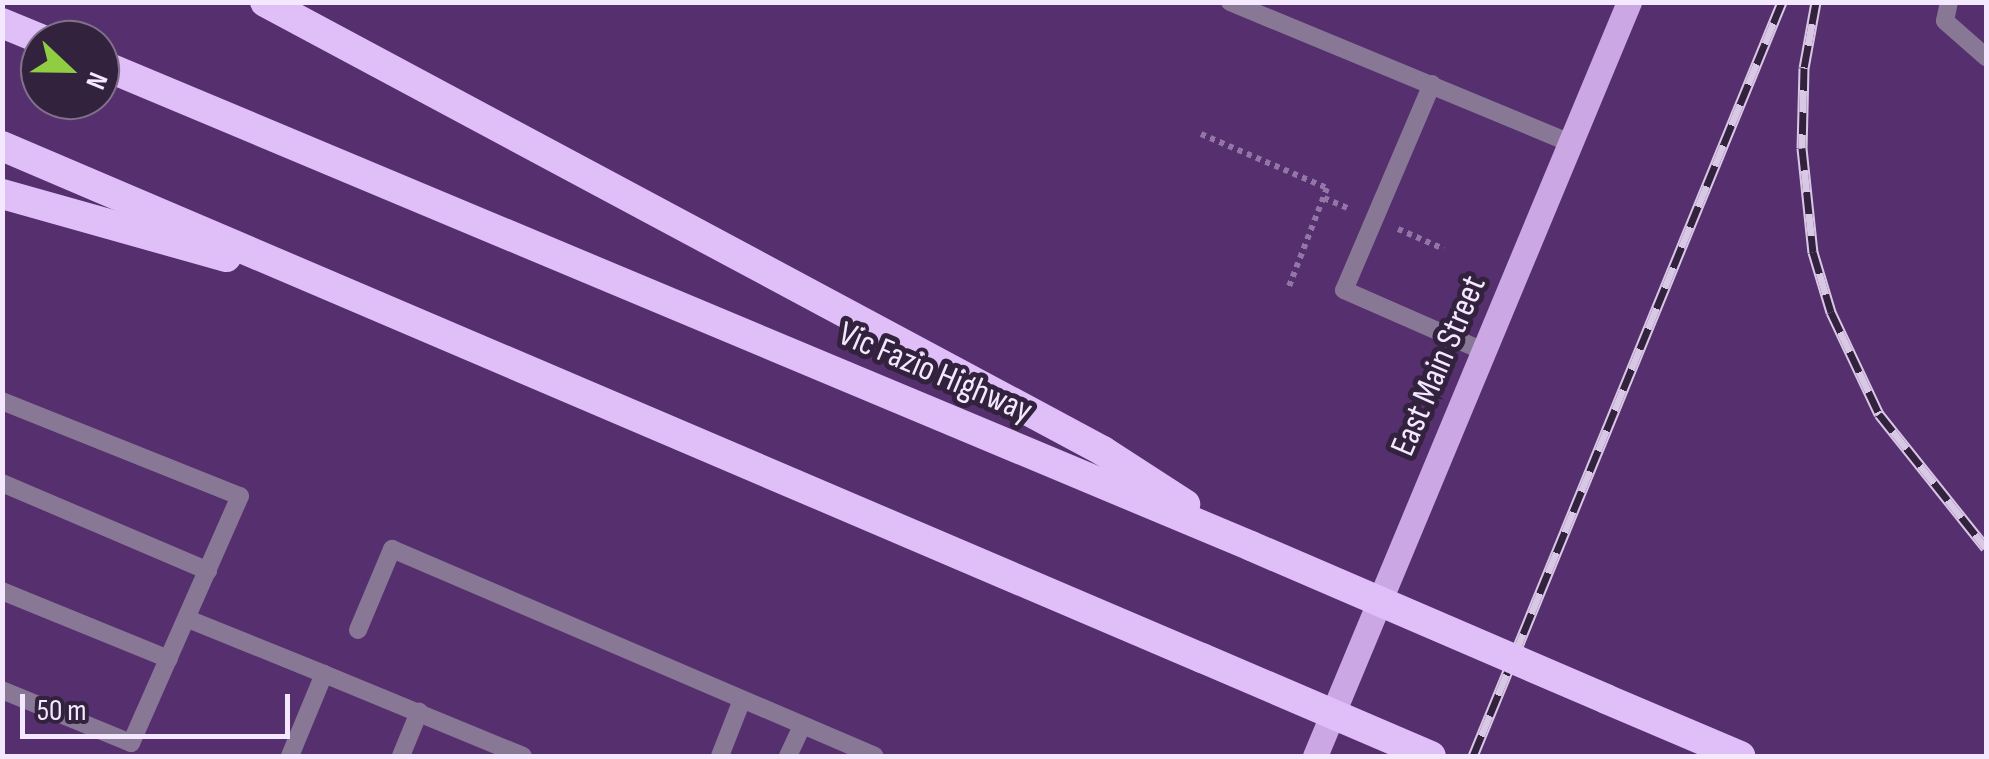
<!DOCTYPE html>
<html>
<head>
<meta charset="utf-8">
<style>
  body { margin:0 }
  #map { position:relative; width:1989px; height:759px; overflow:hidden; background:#56306e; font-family:"Sofia Sans Condensed",sans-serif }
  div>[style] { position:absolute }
  .path>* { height:6px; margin-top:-3px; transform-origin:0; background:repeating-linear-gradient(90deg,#9276a5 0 5px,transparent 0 10px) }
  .lane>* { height:18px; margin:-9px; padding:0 9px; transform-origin:9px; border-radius:9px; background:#887795 }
  .primary>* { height:25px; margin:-12.5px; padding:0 12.5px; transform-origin:12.5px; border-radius:12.5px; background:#cba8e4 }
  .highway>* { height:30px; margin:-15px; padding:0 15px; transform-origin:15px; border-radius:15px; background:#e0bff9 }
  .rail>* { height:11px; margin-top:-5.5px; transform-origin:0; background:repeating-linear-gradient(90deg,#33223e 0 22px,#d9c8e5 0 44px); box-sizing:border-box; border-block:2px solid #d9c8e5 }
  .highway-bridge>* { height:30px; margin:-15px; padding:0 15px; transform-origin:15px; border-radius:15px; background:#e0bff9 }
  span { translate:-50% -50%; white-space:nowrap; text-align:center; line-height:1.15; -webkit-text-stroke:10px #33223e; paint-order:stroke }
  .street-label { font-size:35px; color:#f4e8fe }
  .frame { position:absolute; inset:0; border:5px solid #f4e8fe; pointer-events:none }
  .north { position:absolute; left:20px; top:20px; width:100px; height:100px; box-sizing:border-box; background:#33223e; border:2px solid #80718b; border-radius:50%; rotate:112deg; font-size:28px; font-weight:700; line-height:40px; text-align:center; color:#f4e8fe }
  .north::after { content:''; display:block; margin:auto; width:35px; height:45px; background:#8fcd42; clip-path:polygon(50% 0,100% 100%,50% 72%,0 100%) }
  .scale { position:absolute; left:20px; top:694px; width:270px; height:45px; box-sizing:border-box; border:5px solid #f4e8fe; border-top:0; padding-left:12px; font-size:30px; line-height:35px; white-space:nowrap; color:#f4e8fe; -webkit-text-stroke:8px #33223e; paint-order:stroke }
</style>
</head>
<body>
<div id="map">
  <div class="path">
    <i style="left:1201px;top:134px;width:137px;rotate:23.2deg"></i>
    <i style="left:1327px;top:188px;width:108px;rotate:111.1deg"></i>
    <i style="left:1324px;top:198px;width:28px;rotate:23deg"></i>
    <i style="left:1398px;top:229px;width:50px;rotate:23.5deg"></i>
  </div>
  <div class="lane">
    <i style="left:1230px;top:2px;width:368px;rotate:22.5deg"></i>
    <i style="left:1949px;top:2px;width:19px;rotate:102deg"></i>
    <i style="left:1945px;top:21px;width:55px;rotate:41.3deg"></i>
    <i style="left:1432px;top:84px;width:224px;rotate:113.1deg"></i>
    <i style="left:1344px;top:290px;width:152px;rotate:23.7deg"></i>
    <i style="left:2px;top:401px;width:256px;rotate:21.8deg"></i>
    <i style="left:240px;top:496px;width:270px;rotate:113.8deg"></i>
    <i style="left:131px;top:743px;width:139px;rotate:-157.7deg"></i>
    <i style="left:2px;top:483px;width:224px;rotate:23.1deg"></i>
    <i style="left:2px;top:591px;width:180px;rotate:22.2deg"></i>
    <i style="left:188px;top:619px;width:147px;rotate:22deg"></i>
    <i style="left:358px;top:630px;width:88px;rotate:-67.2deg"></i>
    <i style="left:392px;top:549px;width:525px;rotate:23.2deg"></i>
    <i style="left:290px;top:756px;width:89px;rotate:-67.5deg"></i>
    <i style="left:324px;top:674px;width:215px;rotate:22.4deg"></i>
    <i style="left:401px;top:756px;width:48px;rotate:-67.8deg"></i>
    <i style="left:720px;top:756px;width:60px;rotate:-68.6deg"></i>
    <i style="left:788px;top:756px;width:33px;rotate:-65deg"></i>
  </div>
  <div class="primary">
    <i style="left:1315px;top:756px;width:817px;rotate:-67.39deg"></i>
  </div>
  <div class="highway">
    <i style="left:265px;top:2px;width:951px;rotate:28.18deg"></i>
    <i style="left:1103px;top:451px;width:98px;rotate:32.9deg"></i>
    <i style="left:2px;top:23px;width:44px;rotate:22.5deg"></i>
    <i style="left:100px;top:64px;width:1248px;rotate:22.72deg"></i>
    <i style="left:2px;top:146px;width:1305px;rotate:23.11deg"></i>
    <i style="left:2px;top:194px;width:233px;rotate:15.7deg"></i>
    <i style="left:1606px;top:699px;width:146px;rotate:23deg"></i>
  </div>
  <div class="rail">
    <i style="left:1816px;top:2px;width:67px;rotate:100.3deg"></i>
    <i style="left:1804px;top:68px;width:80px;rotate:91.4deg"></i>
    <i style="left:1802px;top:148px;width:105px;rotate:84deg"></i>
    <i style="left:1813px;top:252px;width:63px;rotate:73.3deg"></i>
    <i style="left:1831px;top:312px;width:113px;rotate:64.8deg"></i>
    <i style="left:1879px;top:414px;width:171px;rotate:51.4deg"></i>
    <i style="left:1473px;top:756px;width:815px;rotate:-67.72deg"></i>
  </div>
  <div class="highway-bridge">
    <i style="left:1251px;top:546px;width:387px;rotate:23.3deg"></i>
    <i style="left:1202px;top:658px;width:249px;rotate:23.2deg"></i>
  </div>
  <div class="street-label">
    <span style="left:1439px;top:366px;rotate:-67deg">East Main Street</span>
    <span style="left:935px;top:373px;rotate:23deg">Vic Fazio Highway</span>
  </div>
  <div class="frame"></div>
  <div class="north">N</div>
  <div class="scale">50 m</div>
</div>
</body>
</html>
